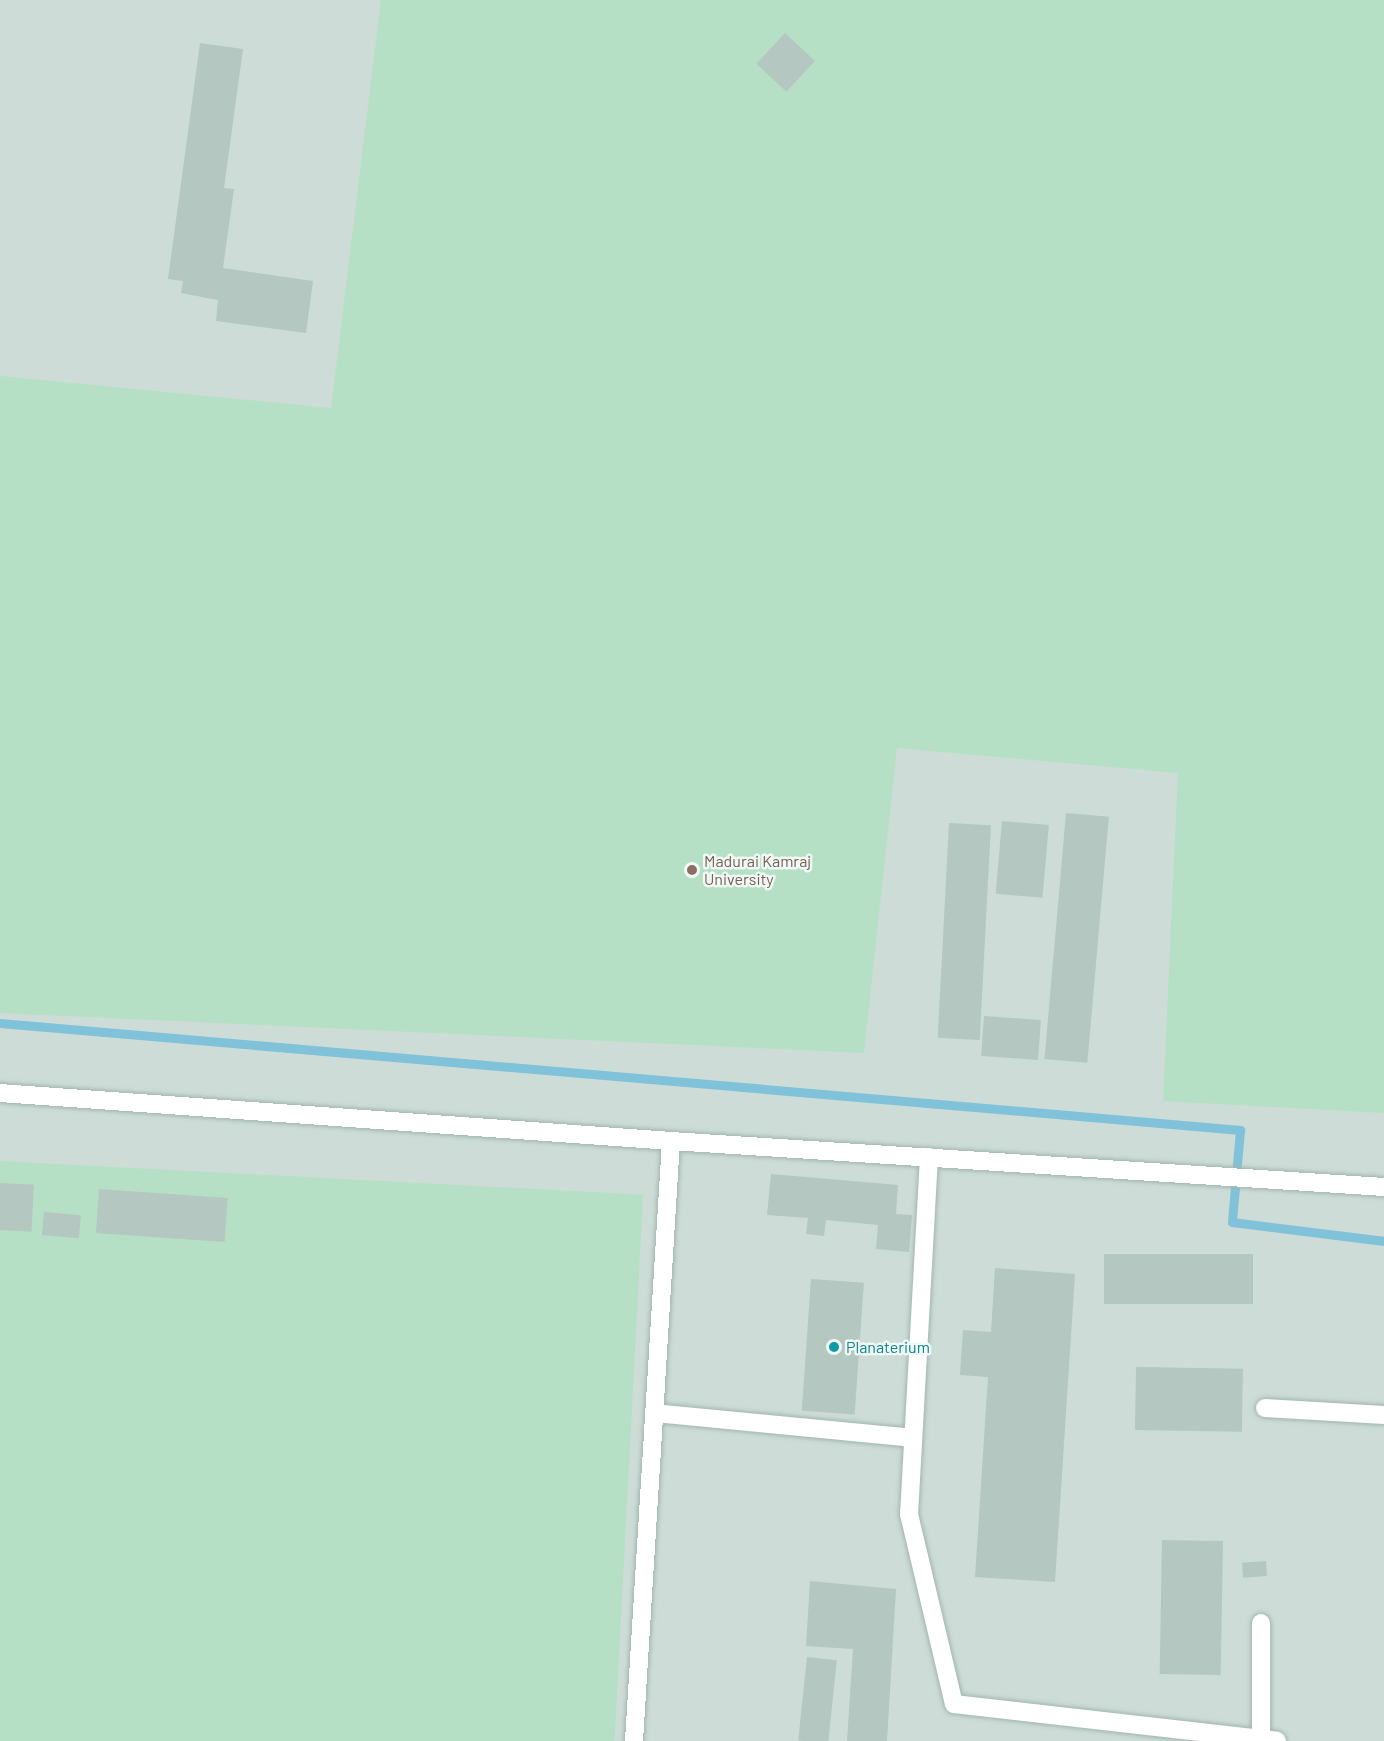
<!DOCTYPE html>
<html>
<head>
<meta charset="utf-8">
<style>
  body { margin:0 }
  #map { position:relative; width:1384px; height:1741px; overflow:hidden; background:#dfece8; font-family:Barlow,sans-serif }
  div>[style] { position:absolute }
  .built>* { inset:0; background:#cddcd7; transform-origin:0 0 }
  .green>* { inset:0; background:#b5e0c5; transform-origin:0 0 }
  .stream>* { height:9px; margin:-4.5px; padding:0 4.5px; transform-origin:4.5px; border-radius:4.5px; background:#80c2d9 }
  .building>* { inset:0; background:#b4c7c1; transform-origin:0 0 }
  .roads { filter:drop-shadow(0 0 2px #a1b5b0) drop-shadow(0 0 2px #a1b5b0) }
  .minor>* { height:18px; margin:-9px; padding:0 9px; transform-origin:9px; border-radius:9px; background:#fff }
  .dots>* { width:16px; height:16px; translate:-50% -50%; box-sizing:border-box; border:3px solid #f0f9f5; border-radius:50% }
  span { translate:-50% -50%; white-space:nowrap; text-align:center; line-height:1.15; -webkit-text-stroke:5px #f0f9f5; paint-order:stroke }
  .education-label { font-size:16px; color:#785e54 }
  .left { translate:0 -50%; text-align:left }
  .culture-label { font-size:16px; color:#0d838f }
</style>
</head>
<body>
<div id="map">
  <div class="built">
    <i style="left:0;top:0;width:1384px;height:1741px"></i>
  </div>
  <div class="green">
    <i style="clip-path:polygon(381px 0,1384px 0,1384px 1113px,1163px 1101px,1178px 773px,897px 748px,864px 1053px,0 1013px,0 376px,331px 408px)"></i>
    <i style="left:0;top:1161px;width:644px;height:580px;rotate:3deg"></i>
  </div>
  <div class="stream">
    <i style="left:0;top:1023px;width:1245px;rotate:4.93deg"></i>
    <i style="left:1240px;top:1130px;width:92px;rotate:95deg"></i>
    <i style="left:1232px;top:1222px;width:153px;rotate:7.1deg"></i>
  </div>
  <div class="building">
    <i style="left:785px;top:33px;width:41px;height:42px;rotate:43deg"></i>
    <i style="clip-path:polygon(200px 43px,243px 49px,224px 188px,234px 189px,223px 268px,313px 281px,306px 333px,216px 321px,218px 300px,181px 293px,183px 281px,168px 279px)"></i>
    <i style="left:1066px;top:813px;width:43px;height:247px;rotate:5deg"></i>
    <i style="left:1002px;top:821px;width:47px;height:73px;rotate:5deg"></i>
    <i style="left:949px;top:823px;width:42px;height:215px;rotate:3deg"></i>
    <i style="left:984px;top:1016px;width:57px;height:40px;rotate:4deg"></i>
    <i style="clip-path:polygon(771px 1174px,898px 1185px,896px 1214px,912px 1215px,909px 1252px,876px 1249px,878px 1225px,826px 1220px,824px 1236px,806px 1234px,808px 1218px,767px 1215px)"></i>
    <i style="left:0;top:1183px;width:34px;height:47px;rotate:3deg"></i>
    <i style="left:99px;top:1189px;width:129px;height:44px;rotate:4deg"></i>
    <i style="left:44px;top:1212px;width:37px;height:23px;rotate:5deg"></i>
    <i style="left:1104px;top:1254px;width:149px;height:50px"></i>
    <i style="clip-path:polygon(995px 1268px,1075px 1274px,1055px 1582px,975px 1577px,988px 1377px,960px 1375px,963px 1330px,991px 1332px)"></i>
    <i style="left:811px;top:1279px;width:53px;height:132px;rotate:4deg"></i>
    <i style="left:1136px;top:1367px;width:107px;height:63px;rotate:1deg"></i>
    <i style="left:1162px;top:1540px;width:61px;height:134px;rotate:1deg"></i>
    <i style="left:1266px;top:1561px;width:15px;height:24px;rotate:86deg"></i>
    <i style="clip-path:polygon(810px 1581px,896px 1589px,887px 1741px,847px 1741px,853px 1649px,806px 1646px)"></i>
    <i style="left:807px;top:1657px;width:30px;height:84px;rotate:6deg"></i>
  </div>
  <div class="roads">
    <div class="minor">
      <i style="left:0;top:1093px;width:673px;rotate:4.09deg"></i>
      <i style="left:929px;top:1157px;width:358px;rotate:93.2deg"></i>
      <i style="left:909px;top:1514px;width:195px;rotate:76.7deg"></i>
      <i style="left:954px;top:1704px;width:325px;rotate:6.5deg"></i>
      <i style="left:1265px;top:1408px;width:119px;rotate:3.4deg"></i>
      <i style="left:654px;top:1413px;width:260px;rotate:5.5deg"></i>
      <i style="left:1261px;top:1739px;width:116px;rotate:-90deg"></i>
      <i style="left:634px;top:1741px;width:601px;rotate:-86.47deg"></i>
      <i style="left:671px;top:1141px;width:714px;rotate:3.69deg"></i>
    </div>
  </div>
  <div class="dots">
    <i style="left:692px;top:870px;background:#8d6e63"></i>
    <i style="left:834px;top:1347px;background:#0f9aa8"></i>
  </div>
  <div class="education-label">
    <span class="left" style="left:704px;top:870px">Madurai Kamraj<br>University</span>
  </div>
  <div class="culture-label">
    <span class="left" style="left:846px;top:1347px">Planaterium</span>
  </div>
</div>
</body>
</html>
